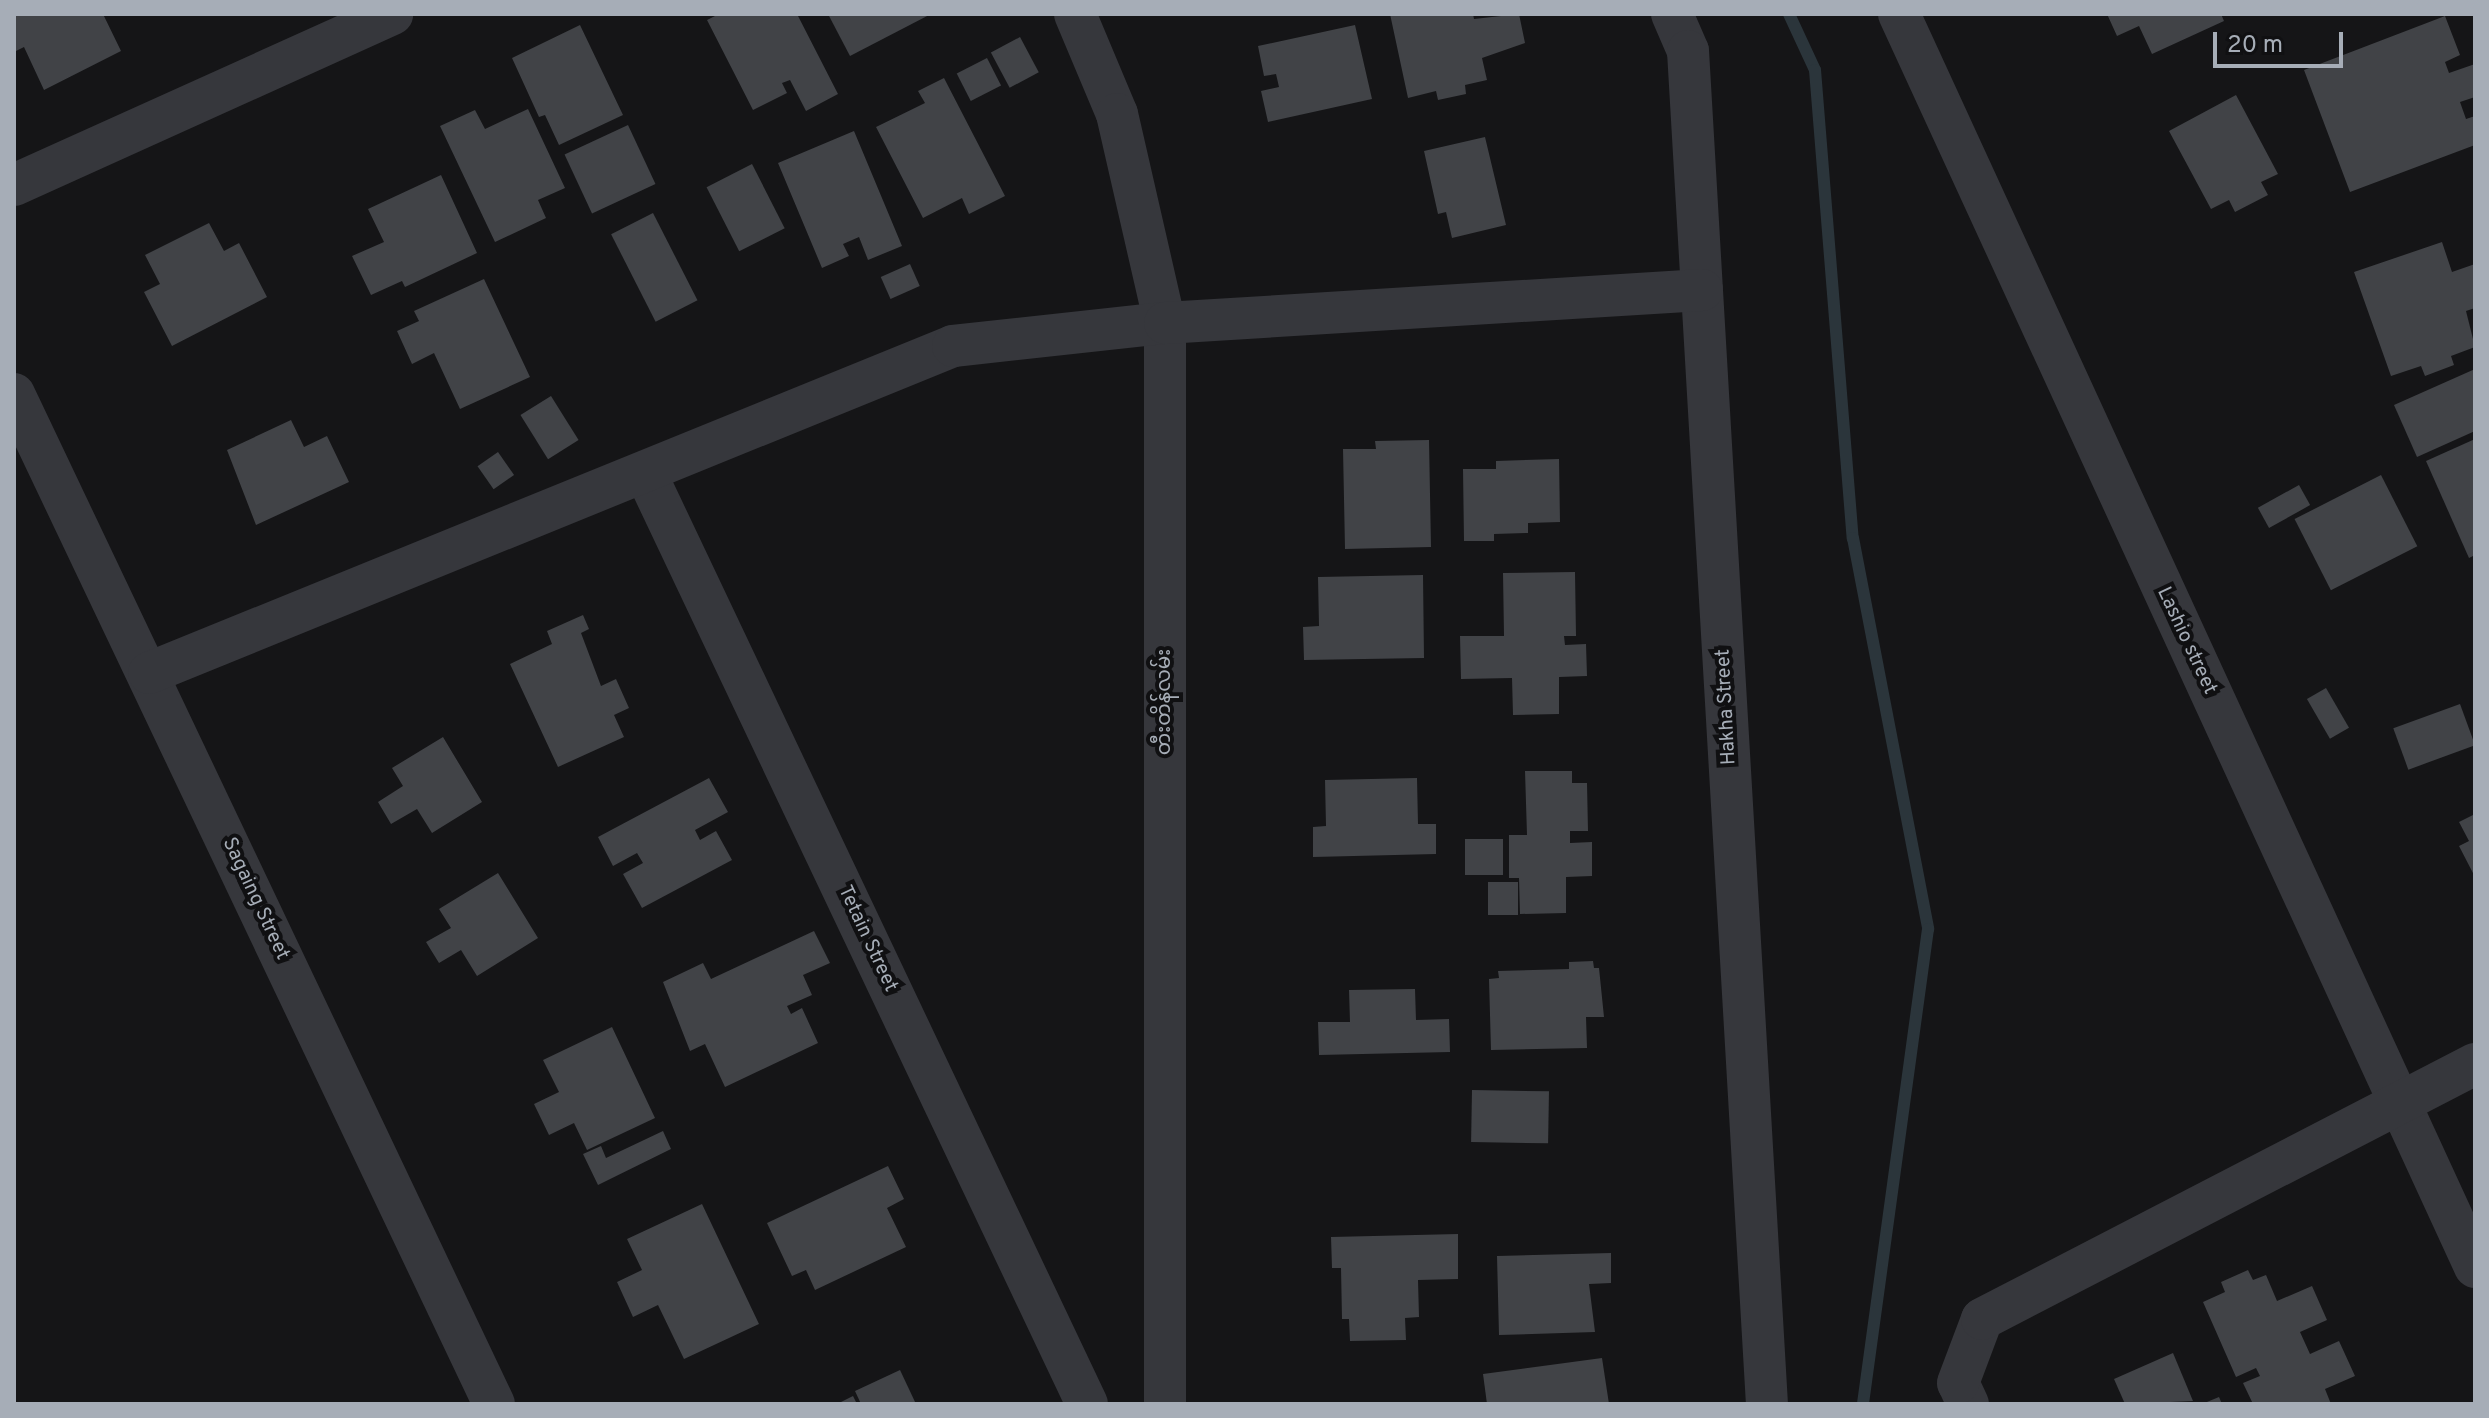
<!DOCTYPE html>
<html>
<head>
<meta charset="utf-8">
<style>
  body { margin:0 }
  #map { position:relative; width:2489px; height:1418px; overflow:hidden; background:#151517; font-family:Overpass,"Noto Sans Myanmar",sans-serif }
  div>[style] { position:absolute }
  .stream>* { height:12px; margin:-6px; padding:0 6px; transform-origin:6px; border-radius:6px; background:#2b353b }
  .building>* { inset:0; background:#414347; transform-origin:0 0 }
  .minor>* { height:42px; margin:-21px; padding:0 21px; transform-origin:21px; border-radius:21px; background:#36373c }
  span { translate:-50% -50%; white-space:nowrap; text-align:center; line-height:1.15; -webkit-text-stroke:8px #101012; paint-order:stroke }
  .street-label { font-size:20px; color:#a6adb7 }
  .frame { position:absolute; inset:0; border:16px solid #a6adb7; pointer-events:none }
  .scale { position:absolute; left:2213px; top:32px; width:130px; height:36px; box-sizing:border-box; border:4px solid #a6adb7; border-top:0; padding-left:10px; font-size:24px; line-height:28px; white-space:nowrap; color:#a6adb7; -webkit-text-stroke:6px #101012; paint-order:stroke }
</style>
</head>
<body>
<div id="map">
  <div class="stream">
    <i style="left:1789px;top:14px;width:62px;rotate:65.1deg"></i>
    <i style="left:1815px;top:70px;width:470px;rotate:85.4deg"></i>
    <i style="left:1853px;top:538px;width:398px;rotate:79.1deg"></i>
    <i style="left:1928px;top:929px;width:479px;rotate:97.8deg"></i>
  </div>
  <div class="building">
    <i style="clip-path:polygon(14px 14px,103px 14px,121px 51px,44px 90px,24px 47px,14px 52px)"></i>
    <i style="clip-path:polygon(719px 14px,797px 14px,838px 94px,806px 111px,790px 80px,782px 83px,787px 93px,753px 110px,707px 20px)"></i>
    <i style="clip-path:polygon(828px 14px,931px 14px,850px 56px)"></i>
    <i style="clip-path:polygon(1390px 14px,1473px 14px,1474px 19px,1519px 14px,1525px 43px,1482px 58px,1487px 80px,1465px 85px,1466px 94px,1438px 100px,1436px 91px,1408px 98px)"></i>
    <i style="clip-path:polygon(2107px 14px,2221px 14px,2224px 21px,2152px 54px,2139px 26px,2117px 36px)"></i>
    <i style="clip-path:polygon(2445px 16px,2460px 55px,2445px 62px,2449px 73px,2475px 64px,2475px 97px,2460px 102px,2466px 119px,2475px 116px,2475px 145px,2350px 192px,2304px 70px)"></i>
    <i style="clip-path:polygon(580px 25px,623px 115px,559px 145px,545px 115px,539px 117px,512px 58px)"></i>
    <i style="clip-path:polygon(1355px 25px,1372px 99px,1268px 122px,1261px 91px,1279px 87px,1276px 74px,1264px 76px,1258px 46px)"></i>
    <i style="left:1020px;top:37px;width:40px;height:33px;rotate:62deg"></i>
    <i style="left:987px;top:58px;width:31px;height:34px;rotate:63deg"></i>
    <i style="clip-path:polygon(944px 78px,1005px 196px,969px 214px,962px 198px,923px 218px,876px 127px,925px 103px,918px 91px)"></i>
    <i style="clip-path:polygon(2236px 95px,2278px 174px,2261px 182px,2268px 195px,2235px 212px,2229px 200px,2211px 209px,2169px 131px)"></i>
    <i style="clip-path:polygon(528px 109px,565px 188px,538px 200px,546px 218px,495px 242px,440px 126px,475px 110px,485px 129px)"></i>
    <i style="left:628px;top:125px;width:65px;height:70px;rotate:65deg"></i>
    <i style="clip-path:polygon(854px 131px,902px 246px,868px 260px,859px 237px,843px 244px,849px 256px,822px 268px,778px 163px)"></i>
    <i style="clip-path:polygon(1485px 137px,1506px 225px,1452px 238px,1446px 212px,1438px 214px,1424px 151px)"></i>
    <i style="left:752px;top:164px;width:72px;height:51px;rotate:63deg"></i>
    <i style="clip-path:polygon(441px 175px,477px 253px,405px 287px,402px 281px,371px 295px,352px 256px,384px 242px,368px 209px)"></i>
    <i style="left:653px;top:213px;width:98px;height:47px;rotate:63deg"></i>
    <i style="clip-path:polygon(209px 223px,224px 251px,239px 243px,267px 297px,172px 346px,144px 292px,160px 284px,145px 255px)"></i>
    <i style="clip-path:polygon(2442px 242px,2452px 272px,2475px 264px,2475px 308px,2466px 311px,2475px 347px,2451px 356px,2454px 365px,2425px 376px,2421px 366px,2391px 376px,2354px 272px)"></i>
    <i style="left:910px;top:264px;width:24px;height:32px;rotate:66deg"></i>
    <i style="clip-path:polygon(484px 279px,530px 377px,460px 409px,434px 353px,412px 364px,397px 331px,419px 321px,414px 311px)"></i>
    <i style="clip-path:polygon(2475px 369px,2475px 431px,2417px 457px,2394px 405px)"></i>
    <i style="left:551px;top:396px;width:52px;height:36px;rotate:58deg"></i>
    <i style="clip-path:polygon(291px 420px,304px 447px,327px 436px,349px 482px,256px 525px,227px 450px)"></i>
    <i style="clip-path:polygon(2475px 439px,2475px 555px,2469px 558px,2426px 461px)"></i>
    <i style="clip-path:polygon(1429px 440px,1431px 547px,1345px 549px,1343px 449px,1376px 449px,1375px 441px)"></i>
    <i style="left:498px;top:452px;width:28px;height:25px;rotate:55deg"></i>
    <i style="clip-path:polygon(1559px 459px,1560px 522px,1528px 523px,1528px 533px,1494px 534px,1494px 541px,1464px 541px,1463px 469px,1496px 469px,1496px 461px)"></i>
    <i style="left:2381px;top:475px;width:80px;height:97px;rotate:63deg"></i>
    <i style="left:2299px;top:485px;width:23px;height:47px;rotate:61deg"></i>
    <i style="clip-path:polygon(1575px 572px,1576px 636px,1564px 636px,1565px 645px,1586px 644px,1587px 676px,1559px 677px,1559px 714px,1513px 715px,1512px 678px,1461px 679px,1460px 636px,1504px 636px,1503px 573px)"></i>
    <i style="clip-path:polygon(1423px 575px,1424px 658px,1304px 660px,1303px 627px,1319px 626px,1318px 577px)"></i>
    <i style="clip-path:polygon(583px 615px,589px 629px,581px 633px,601px 686px,616px 679px,629px 708px,614px 715px,624px 737px,558px 767px,510px 664px,552px 644px,547px 631px)"></i>
    <i style="left:2326px;top:688px;width:46px;height:22px;rotate:60deg"></i>
    <i style="left:2460px;top:704px;width:44px;height:71px;rotate:70deg"></i>
    <i style="clip-path:polygon(443px 737px,482px 802px,432px 833px,417px 809px,391px 824px,378px 802px,403px 786px,392px 768px)"></i>
    <i style="clip-path:polygon(1525px 771px,1572px 771px,1572px 783px,1587px 783px,1588px 831px,1570px 831px,1570px 843px,1592px 842px,1592px 876px,1566px 877px,1566px 913px,1520px 914px,1519px 878px,1509px 878px,1509px 835px,1527px 835px)"></i>
    <i style="clip-path:polygon(709px 778px,728px 812px,695px 830px,700px 840px,716px 831px,732px 860px,642px 908px,623px 874px,643px 863px,637px 853px,613px 866px,598px 837px)"></i>
    <i style="clip-path:polygon(1417px 778px,1418px 824px,1436px 824px,1436px 854px,1313px 857px,1313px 827px,1326px 826px,1325px 780px)"></i>
    <i style="clip-path:polygon(2475px 814px,2475px 877px,2459px 846px,2469px 841px,2459px 822px)"></i>
    <i style="left:1503px;top:839px;width:36px;height:38px;rotate:90deg"></i>
    <i style="clip-path:polygon(498px 873px,538px 938px,477px 976px,461px 950px,439px 963px,426px 942px,451px 928px,439px 909px)"></i>
    <i style="left:1518px;top:882px;width:33px;height:30px;rotate:90deg"></i>
    <i style="clip-path:polygon(814px 931px,830px 963px,803px 975px,812px 995px,787px 1006px,791px 1014px,802px 1008px,818px 1043px,725px 1087px,705px 1044px,690px 1051px,663px 982px,703px 963px,711px 979px)"></i>
    <i style="clip-path:polygon(1593px 961px,1594px 968px,1599px 968px,1604px 1017px,1586px 1017px,1587px 1048px,1491px 1050px,1489px 979px,1499px 978px,1498px 971px,1569px 969px,1569px 962px)"></i>
    <i style="clip-path:polygon(1415px 989px,1416px 1020px,1449px 1019px,1450px 1052px,1319px 1055px,1318px 1022px,1350px 1022px,1349px 990px)"></i>
    <i style="clip-path:polygon(612px 1027px,655px 1118px,587px 1150px,574px 1123px,549px 1135px,534px 1104px,559px 1092px,543px 1060px)"></i>
    <i style="left:1472px;top:1090px;width:77px;height:52px;rotate:1deg"></i>
    <i style="clip-path:polygon(663px 1131px,671px 1149px,598px 1185px,583px 1154px,601px 1146px,606px 1158px)"></i>
    <i style="clip-path:polygon(888px 1166px,904px 1199px,887px 1208px,906px 1247px,815px 1290px,806px 1270px,792px 1276px,767px 1223px)"></i>
    <i style="clip-path:polygon(702px 1204px,759px 1324px,684px 1359px,658px 1305px,633px 1317px,617px 1282px,642px 1270px,627px 1239px)"></i>
    <i style="clip-path:polygon(1458px 1234px,1458px 1279px,1418px 1280px,1419px 1317px,1405px 1318px,1406px 1340px,1350px 1341px,1349px 1319px,1342px 1319px,1341px 1268px,1332px 1268px,1331px 1237px)"></i>
    <i style="clip-path:polygon(1611px 1253px,1611px 1283px,1589px 1284px,1595px 1332px,1499px 1335px,1497px 1256px)"></i>
    <i style="clip-path:polygon(2248px 1270px,2253px 1280px,2266px 1275px,2277px 1301px,2312px 1286px,2327px 1320px,2300px 1332px,2310px 1354px,2339px 1341px,2355px 1376px,2325px 1389px,2331px 1404px,2253px 1404px,2243px 1383px,2260px 1376px,2256px 1368px,2236px 1377px,2203px 1302px,2225px 1292px,2221px 1282px)"></i>
    <i style="clip-path:polygon(2173px 1353px,2193px 1401px,2125px 1404px,2114px 1379px)"></i>
    <i style="clip-path:polygon(1602px 1358px,1609px 1404px,1487px 1404px,1483px 1374px)"></i>
    <i style="clip-path:polygon(900px 1370px,916px 1404px,861px 1404px,855px 1391px)"></i>
    <i style="clip-path:polygon(853px 1396px,857px 1404px,837px 1404px)"></i>
    <i style="clip-path:polygon(2219px 1397px,2222px 1404px,2202px 1404px)"></i>
  </div>
  <div class="minor">
    <i style="left:1075px;top:14px;width:108px;rotate:67.2deg"></i>
    <i style="left:1117px;top:114px;width:214px;rotate:77.1deg"></i>
    <i style="left:1165px;top:323px;width:1081px;rotate:90deg"></i>
    <i style="left:1672px;top:14px;width:40px;rotate:66.6deg"></i>
    <i style="left:1688px;top:51px;width:1355px;rotate:86.66deg"></i>
    <i style="left:1899px;top:14px;width:1379px;rotate:65.31deg"></i>
    <i style="left:14px;top:185px;width:415px;rotate:-24.3deg"></i>
    <i style="left:14px;top:394px;width:1118px;rotate:64.58deg"></i>
    <i style="left:646px;top:474px;width:1029px;rotate:64.63deg"></i>
    <i style="left:149px;top:673px;width:868px;rotate:-22.13deg"></i>
    <i style="left:953px;top:346px;width:213px;rotate:-6.2deg"></i>
    <i style="left:1165px;top:323px;width:538px;rotate:-3.52deg"></i>
    <i style="left:1968px;top:1404px;width:23px;rotate:-115deg"></i>
    <i style="left:1958px;top:1383px;width:68px;rotate:-69.4deg"></i>
    <i style="left:1982px;top:1319px;width:555px;rotate:-27.35deg"></i>
  </div>
  <div class="street-label">
    <span style="left:2186px;top:641px;rotate:65deg">Lashio street</span>
    <span style="left:1165px;top:702px;rotate:-90deg">တီးတိန်လမ်း</span>
    <span style="left:1727px;top:707px;rotate:-93deg">Hakha Street</span>
    <span style="left:255px;top:899px;rotate:65deg">Sagaing Street</span>
    <span style="left:867px;top:939px;rotate:65deg">Tetain Street</span>
  </div>
  <div class="frame"></div>
  <div class="scale">20 m</div>
</div>
</body>
</html>
